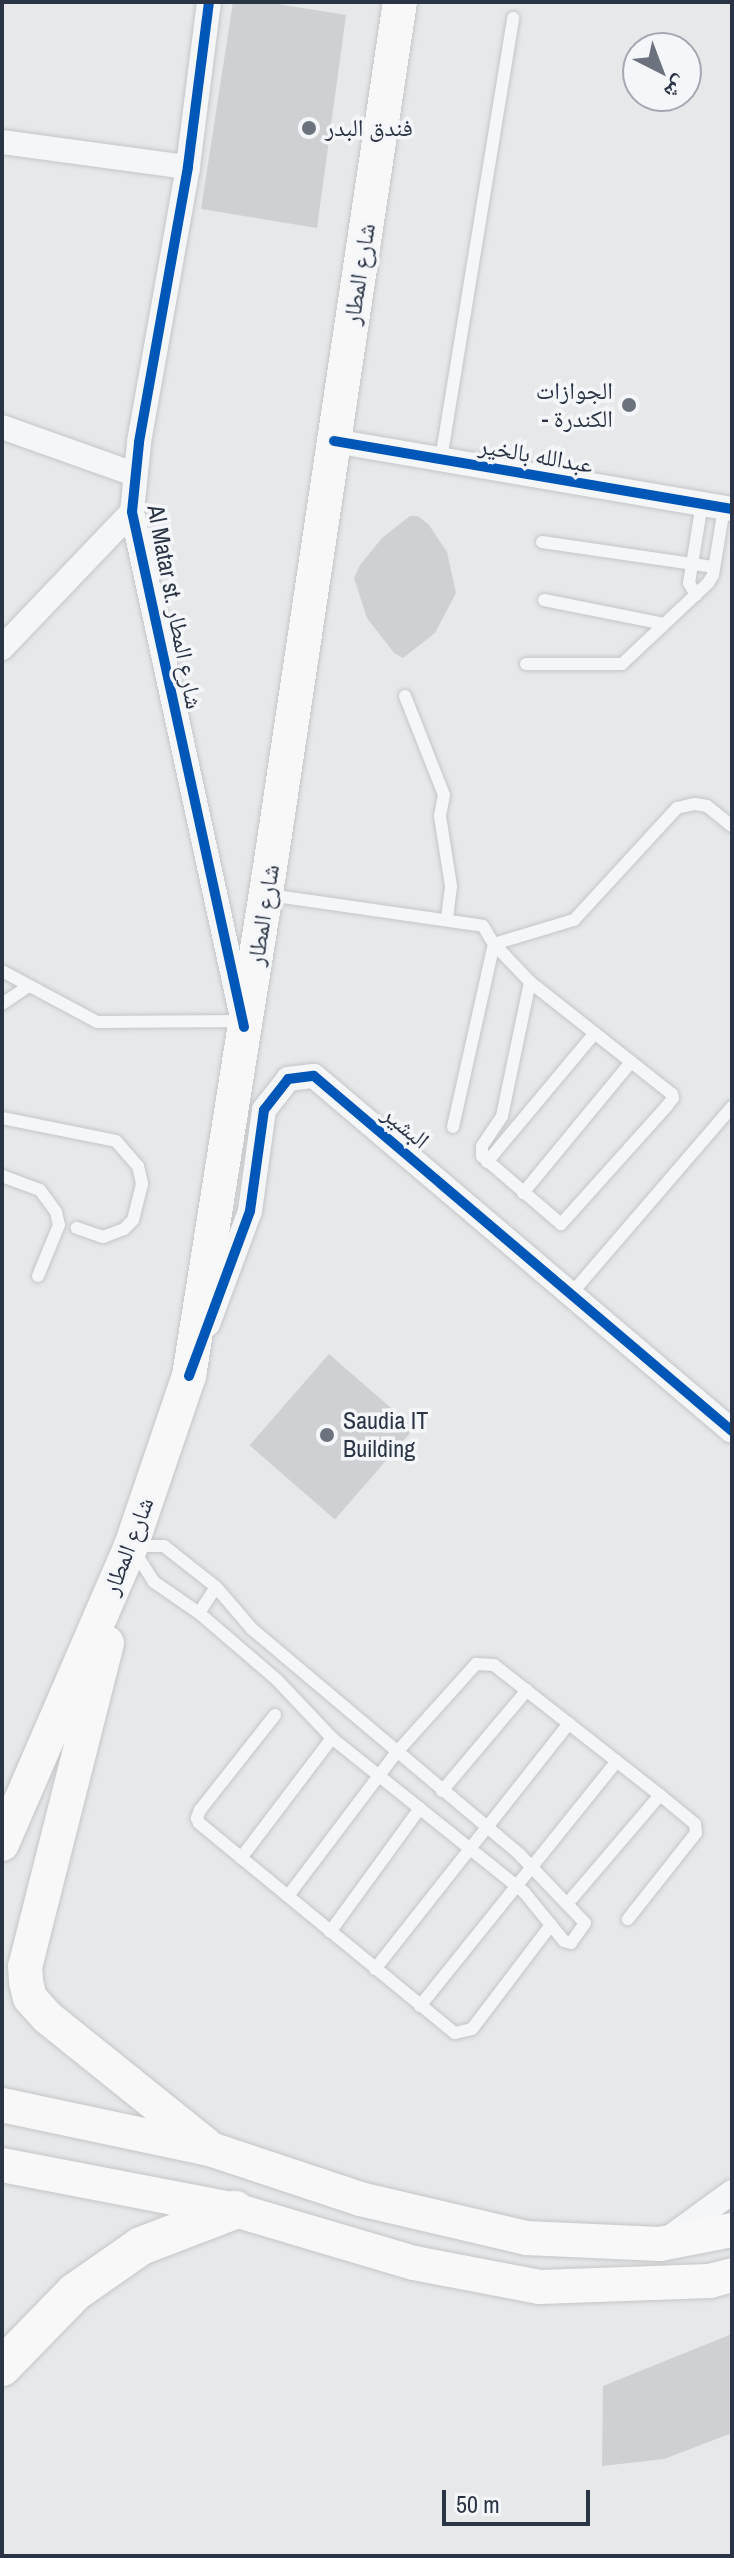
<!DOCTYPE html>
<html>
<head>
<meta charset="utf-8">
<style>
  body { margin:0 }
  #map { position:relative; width:734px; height:2558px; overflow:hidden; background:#e6e8ea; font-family:"Archivo Narrow","Noto Naskh Arabic",sans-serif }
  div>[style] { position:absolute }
  .building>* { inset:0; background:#ced0d3; transform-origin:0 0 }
  .roads { filter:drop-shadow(0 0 2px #c4c6c8) drop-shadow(0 0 2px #c4c6c8) }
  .lane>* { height:12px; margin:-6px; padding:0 6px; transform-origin:6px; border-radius:6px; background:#f5f6f7 }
  .street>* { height:24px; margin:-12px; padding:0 12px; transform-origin:12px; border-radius:12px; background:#f5f6f7 }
  .secondary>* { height:34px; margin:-17px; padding:0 17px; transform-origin:17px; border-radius:17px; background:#f8f8f8 }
  .primary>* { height:38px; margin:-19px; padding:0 19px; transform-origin:19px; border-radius:19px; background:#f8f8f8 }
  .cycleway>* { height:10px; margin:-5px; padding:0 5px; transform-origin:5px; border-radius:5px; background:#0057b8 }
  .dots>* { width:22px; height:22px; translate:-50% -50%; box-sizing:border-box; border:4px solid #f4f6f9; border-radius:50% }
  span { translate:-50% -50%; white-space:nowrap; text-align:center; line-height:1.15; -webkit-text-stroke:7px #f4f6f9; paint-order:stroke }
  .poi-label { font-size:24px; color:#2b3445 }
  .left { translate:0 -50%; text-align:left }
  .right { translate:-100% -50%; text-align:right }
  .street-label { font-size:24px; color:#2b3445 }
  .frame { position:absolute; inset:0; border:4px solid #2b3445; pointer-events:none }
  .north { position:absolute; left:622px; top:32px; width:80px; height:80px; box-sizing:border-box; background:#f4f6f9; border:2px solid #a4a8b1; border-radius:50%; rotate:138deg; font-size:22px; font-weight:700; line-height:32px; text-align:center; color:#2b3445 }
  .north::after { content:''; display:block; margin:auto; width:28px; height:36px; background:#6c737f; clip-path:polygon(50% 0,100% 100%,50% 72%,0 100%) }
  .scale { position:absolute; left:442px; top:2490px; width:148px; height:36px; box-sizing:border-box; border:4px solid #2b3445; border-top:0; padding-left:10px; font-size:24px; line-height:28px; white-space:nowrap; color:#2b3445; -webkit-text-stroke:6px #f4f6f9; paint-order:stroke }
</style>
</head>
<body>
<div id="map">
  <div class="building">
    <i style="clip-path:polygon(233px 2px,265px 2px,346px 15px,317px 228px,201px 209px)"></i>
    <i style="clip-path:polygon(410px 516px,418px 516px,429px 525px,447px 552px,456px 593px,435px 633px,403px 658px,394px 653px,367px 618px,354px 578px,360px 565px,382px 538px)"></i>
    <i style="left:329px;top:1354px;width:113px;height:121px;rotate:41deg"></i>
    <i style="clip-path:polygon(732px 2334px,732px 2433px,664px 2459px,602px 2466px,603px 2386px)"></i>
  </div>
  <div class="roads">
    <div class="lane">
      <i style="left:441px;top:459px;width:447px;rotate:-80.7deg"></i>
      <i style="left:542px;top:542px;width:174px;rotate:8.3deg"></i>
      <i style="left:696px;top:595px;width:14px;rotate:-120deg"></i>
      <i style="left:689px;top:583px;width:80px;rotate:-80.7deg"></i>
      <i style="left:544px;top:600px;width:122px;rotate:11.3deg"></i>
      <i style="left:526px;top:664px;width:96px"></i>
      <i style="left:622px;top:664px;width:118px;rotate:-43.3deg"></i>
      <i style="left:708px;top:583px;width:9px;rotate:-58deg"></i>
      <i style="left:713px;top:575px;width:68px;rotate:-80.7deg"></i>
      <i style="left:405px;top:696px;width:106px;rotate:68.5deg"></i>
      <i style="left:444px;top:795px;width:21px;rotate:101deg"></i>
      <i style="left:440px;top:816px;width:71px;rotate:81.1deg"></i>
      <i style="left:451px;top:886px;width:33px;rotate:97deg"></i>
      <i style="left:269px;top:895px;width:216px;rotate:8.2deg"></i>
      <i style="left:483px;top:926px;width:21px;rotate:59deg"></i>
      <i style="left:494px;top:944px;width:52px;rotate:46.5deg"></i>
      <i style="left:530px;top:982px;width:181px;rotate:38.3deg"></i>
      <i style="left:672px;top:1094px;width:4px;rotate:76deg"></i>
      <i style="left:673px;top:1098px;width:10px;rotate:127deg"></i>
      <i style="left:667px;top:1106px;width:159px;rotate:131.9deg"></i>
      <i style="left:561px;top:1224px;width:104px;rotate:-139.3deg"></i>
      <i style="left:482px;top:1156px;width:10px;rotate:-90deg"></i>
      <i style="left:482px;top:1146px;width:36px;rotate:-56deg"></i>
      <i style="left:502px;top:1116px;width:137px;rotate:-78.2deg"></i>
      <i style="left:2px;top:971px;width:108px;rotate:28.2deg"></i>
      <i style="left:97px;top:1022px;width:145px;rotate:-0.4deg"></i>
      <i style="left:2px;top:1004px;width:32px;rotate:-34deg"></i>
      <i style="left:2px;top:1118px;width:116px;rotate:11.4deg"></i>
      <i style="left:116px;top:1141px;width:33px;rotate:49deg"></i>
      <i style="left:138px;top:1166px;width:18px;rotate:77deg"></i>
      <i style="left:142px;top:1184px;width:37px;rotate:104deg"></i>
      <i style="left:133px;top:1220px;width:13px;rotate:135deg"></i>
      <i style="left:124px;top:1229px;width:22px;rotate:159deg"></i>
      <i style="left:103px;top:1237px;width:28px;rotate:-161deg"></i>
      <i style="left:453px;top:1127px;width:188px;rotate:-77.4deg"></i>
      <i style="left:494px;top:944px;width:84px;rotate:-16.7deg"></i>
      <i style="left:574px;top:920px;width:152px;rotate:-47.4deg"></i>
      <i style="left:677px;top:808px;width:18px;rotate:-13deg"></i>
      <i style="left:695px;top:804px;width:12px;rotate:9deg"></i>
      <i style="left:707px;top:806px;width:32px;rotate:39deg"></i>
      <i style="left:487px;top:1162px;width:168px;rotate:-50.1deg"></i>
      <i style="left:2px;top:1176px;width:40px;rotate:20.2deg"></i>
      <i style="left:40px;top:1190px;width:27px;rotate:54deg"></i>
      <i style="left:56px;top:1212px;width:13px;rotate:77deg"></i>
      <i style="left:59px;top:1225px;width:55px;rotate:112.4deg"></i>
      <i style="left:523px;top:1193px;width:170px;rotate:-50.5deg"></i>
      <i style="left:571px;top:1294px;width:247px;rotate:-49.3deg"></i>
      <i style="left:131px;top:1546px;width:33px"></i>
      <i style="left:164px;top:1546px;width:66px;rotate:38.3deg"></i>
      <i style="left:216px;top:1587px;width:55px;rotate:49.4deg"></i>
      <i style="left:252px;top:1629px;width:351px;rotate:40.1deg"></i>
      <i style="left:520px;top:1855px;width:94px;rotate:46.3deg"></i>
      <i style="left:585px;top:1923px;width:24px;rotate:125deg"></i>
      <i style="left:571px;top:1943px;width:7px;rotate:-164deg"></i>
      <i style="left:564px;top:1941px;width:63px;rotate:-129.2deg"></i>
      <i style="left:524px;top:1892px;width:246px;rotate:-141.3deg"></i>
      <i style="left:332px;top:1738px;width:81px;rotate:-133.5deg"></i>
      <i style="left:276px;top:1679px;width:101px;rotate:-139.4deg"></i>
      <i style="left:199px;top:1613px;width:55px;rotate:-145.4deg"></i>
      <i style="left:154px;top:1582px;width:43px;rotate:-122.6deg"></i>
      <i style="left:199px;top:1613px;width:31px;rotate:-57deg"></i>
      <i style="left:275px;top:1715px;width:121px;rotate:128.3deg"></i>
      <i style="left:200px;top:1810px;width:9px;rotate:111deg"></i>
      <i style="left:197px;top:1818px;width:5px;rotate:68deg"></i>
      <i style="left:199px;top:1823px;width:331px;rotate:39.4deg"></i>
      <i style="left:455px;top:2033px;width:17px;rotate:-13deg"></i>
      <i style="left:472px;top:2029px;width:131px;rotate:-52.8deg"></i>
      <i style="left:442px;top:1791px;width:132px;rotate:-49.9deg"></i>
      <i style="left:241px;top:1858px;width:151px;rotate:-52.8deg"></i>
      <i style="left:288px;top:1896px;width:179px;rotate:-52.9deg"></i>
      <i style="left:396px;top:1753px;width:120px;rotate:-48deg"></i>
      <i style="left:476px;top:1664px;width:18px;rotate:3deg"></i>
      <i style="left:494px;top:1665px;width:211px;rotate:38.1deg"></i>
      <i style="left:567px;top:1904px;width:143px;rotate:-49.5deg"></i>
      <i style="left:660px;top:1795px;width:45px;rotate:39.6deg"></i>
      <i style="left:695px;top:1824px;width:9px;rotate:84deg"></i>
      <i style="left:696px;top:1833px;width:110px;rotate:128.3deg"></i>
      <i style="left:330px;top:1932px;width:153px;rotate:-54deg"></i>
      <i style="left:375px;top:1969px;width:313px;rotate:-51.7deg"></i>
      <i style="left:420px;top:2006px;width:314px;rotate:-51.2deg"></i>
    </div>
    <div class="street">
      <i style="left:209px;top:2px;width:166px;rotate:97.3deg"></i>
      <i style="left:188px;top:167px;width:280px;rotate:100.1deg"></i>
      <i style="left:139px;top:443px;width:69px;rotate:95.8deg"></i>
      <i style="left:132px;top:512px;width:513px;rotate:77.73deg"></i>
      <i style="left:2px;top:142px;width:188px;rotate:7.7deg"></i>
      <i style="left:2px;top:427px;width:140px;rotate:19.6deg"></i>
      <i style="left:334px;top:441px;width:404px;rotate:9.7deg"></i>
      <i style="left:2px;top:648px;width:188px;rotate:-46.3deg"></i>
      <i style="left:208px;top:1324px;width:121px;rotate:-69.6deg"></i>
      <i style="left:250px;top:1211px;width:102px;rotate:-82.1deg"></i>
      <i style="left:264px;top:1110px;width:39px;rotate:-52deg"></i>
      <i style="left:288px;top:1079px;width:26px;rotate:-7deg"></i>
      <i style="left:314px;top:1076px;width:548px;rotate:40.34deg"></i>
      <i style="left:669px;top:2238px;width:78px;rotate:-36.1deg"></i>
    </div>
    <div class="secondary">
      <i style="left:107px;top:1643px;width:333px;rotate:104.2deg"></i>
      <i style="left:25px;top:1966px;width:16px;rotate:86deg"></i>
      <i style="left:26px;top:1982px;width:16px;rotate:76deg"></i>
      <i style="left:30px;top:1998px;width:25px;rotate:48deg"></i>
      <i style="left:47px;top:2017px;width:204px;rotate:38.8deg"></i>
      <i style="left:2px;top:1844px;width:325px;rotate:-66.6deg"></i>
      <i style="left:131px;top:1546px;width:180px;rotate:-71.2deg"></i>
      <i style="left:189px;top:1376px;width:508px;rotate:-80.95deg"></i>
      <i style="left:269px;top:874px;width:882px;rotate:-81.46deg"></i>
      <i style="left:2px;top:2105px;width:216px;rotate:12deg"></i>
      <i style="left:213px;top:2150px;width:155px;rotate:18.4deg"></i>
      <i style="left:360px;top:2199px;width:171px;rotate:13.2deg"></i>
      <i style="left:526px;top:2238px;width:134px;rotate:2.6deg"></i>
      <i style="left:660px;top:2244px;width:73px;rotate:-11deg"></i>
      <i style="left:2px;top:2165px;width:237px;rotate:10.9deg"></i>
      <i style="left:235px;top:2210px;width:187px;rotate:16.5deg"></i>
      <i style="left:414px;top:2263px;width:128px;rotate:10.8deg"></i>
      <i style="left:540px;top:2287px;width:170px;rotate:-2deg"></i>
      <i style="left:710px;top:2281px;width:23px;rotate:-15deg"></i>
    </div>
    <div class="primary">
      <i style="left:2px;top:2367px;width:105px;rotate:-45.8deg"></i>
      <i style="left:75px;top:2292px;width:80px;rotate:-34.9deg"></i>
      <i style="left:141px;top:2246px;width:101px;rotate:-21deg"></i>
    </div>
  </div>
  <div class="cycleway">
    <i style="left:209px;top:2px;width:166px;rotate:97.3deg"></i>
    <i style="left:188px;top:167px;width:280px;rotate:100.1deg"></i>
    <i style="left:139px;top:443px;width:69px;rotate:95.8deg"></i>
    <i style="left:132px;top:512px;width:527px;rotate:77.73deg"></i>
    <i style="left:334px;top:441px;width:404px;rotate:9.7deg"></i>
    <i style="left:189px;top:1376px;width:176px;rotate:-69.7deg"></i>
    <i style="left:250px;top:1211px;width:102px;rotate:-82.1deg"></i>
    <i style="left:264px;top:1110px;width:39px;rotate:-52deg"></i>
    <i style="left:288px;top:1079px;width:26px;rotate:-7deg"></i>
    <i style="left:314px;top:1076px;width:548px;rotate:40.34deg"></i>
  </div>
  <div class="dots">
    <i style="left:309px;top:128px;background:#6c737f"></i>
    <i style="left:629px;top:405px;background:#6c737f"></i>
    <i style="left:327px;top:1435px;background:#6c737f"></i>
  </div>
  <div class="poi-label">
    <span class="left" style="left:325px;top:128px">فندق البدر</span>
    <span class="right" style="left:613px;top:405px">الجوازات<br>- الكندرة</span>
    <span class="left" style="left:343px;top:1435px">Saudia IT<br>Building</span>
  </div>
  <div class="street-label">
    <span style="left:359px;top:274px;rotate:-81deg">شارع المطار</span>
    <span style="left:536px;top:455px;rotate:10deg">عبدالله بالخير</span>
    <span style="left:175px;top:607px;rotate:79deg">Al Matar st. شارع المطار</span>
    <span style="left:263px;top:915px;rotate:-81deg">شارع المطار</span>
    <span style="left:406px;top:1127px;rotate:40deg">البشير</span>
    <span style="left:128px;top:1546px;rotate:-69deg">شارع المطار</span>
  </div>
  <div class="frame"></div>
  <div class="north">ش</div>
  <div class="scale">50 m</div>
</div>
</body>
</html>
